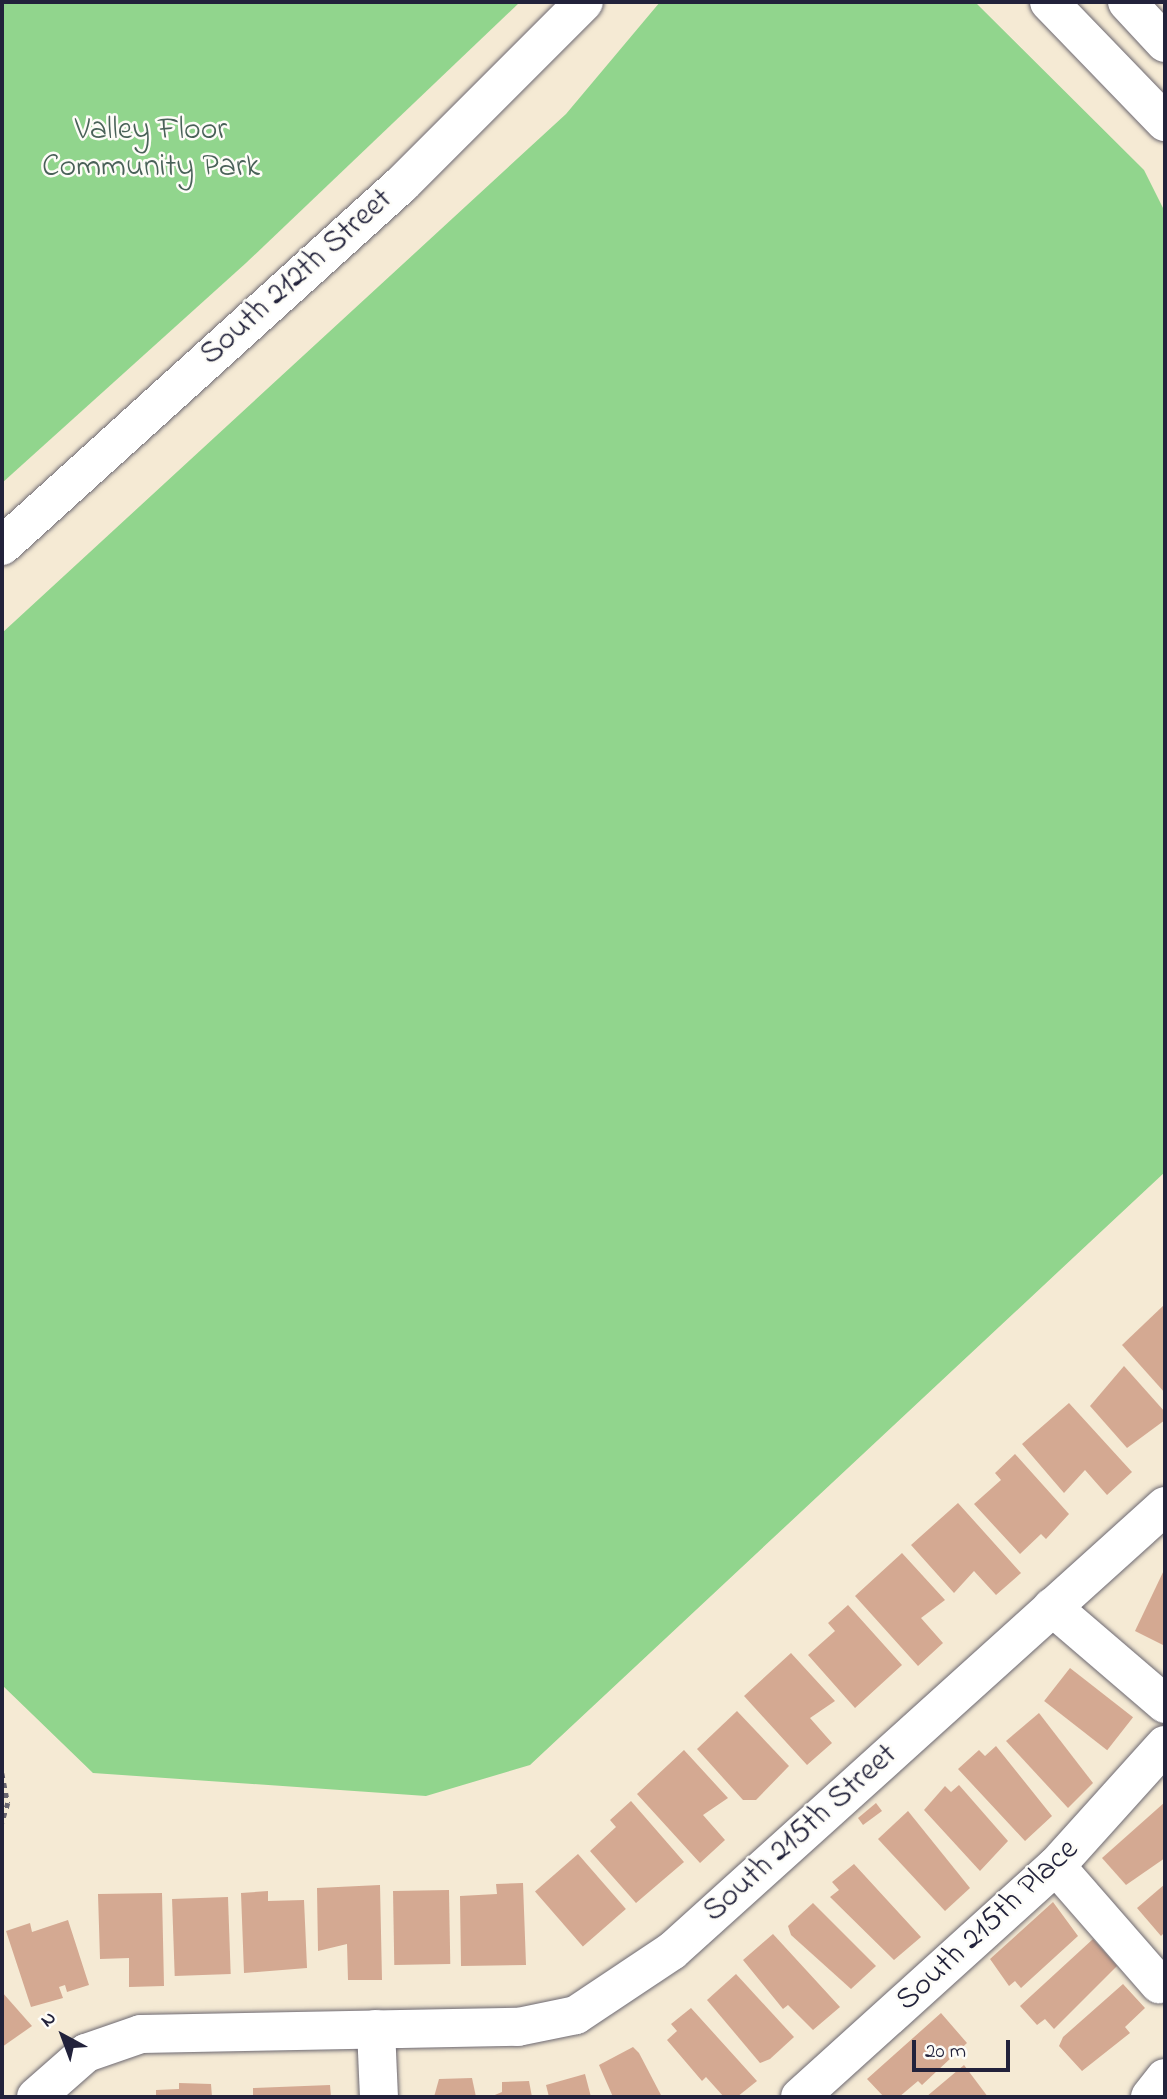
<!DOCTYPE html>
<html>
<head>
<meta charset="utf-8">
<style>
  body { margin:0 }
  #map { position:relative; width:1167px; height:2099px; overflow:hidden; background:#f5ead4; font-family:"Indie Flower",sans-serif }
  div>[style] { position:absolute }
  .green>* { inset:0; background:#91d58d }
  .building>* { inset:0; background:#d4a992; transform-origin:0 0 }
  .path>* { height:4.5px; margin-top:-2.25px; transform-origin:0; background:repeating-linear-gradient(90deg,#6c6871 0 5px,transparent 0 10px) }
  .roads { filter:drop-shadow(0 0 2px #6c6871) drop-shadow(0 0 2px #6c6871) }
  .minor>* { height:38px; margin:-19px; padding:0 19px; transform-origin:19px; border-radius:19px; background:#fff }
  .major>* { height:38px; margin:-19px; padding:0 19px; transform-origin:19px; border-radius:19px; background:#fff }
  span { translate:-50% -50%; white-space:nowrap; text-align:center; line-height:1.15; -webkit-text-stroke:5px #fdfcf7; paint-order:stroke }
  .park-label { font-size:32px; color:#496158 }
  .street-label { font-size:32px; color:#22223b }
  .frame { position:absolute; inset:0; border:4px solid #22223b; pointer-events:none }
  .north { position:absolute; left:28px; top:2001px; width:70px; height:70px; -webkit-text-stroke:5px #fdfcf7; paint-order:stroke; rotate:319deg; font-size:19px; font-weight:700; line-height:28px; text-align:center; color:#22223b }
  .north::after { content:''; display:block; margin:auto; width:24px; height:32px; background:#22223b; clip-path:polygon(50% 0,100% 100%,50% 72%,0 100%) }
  .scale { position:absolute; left:912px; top:2040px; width:98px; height:32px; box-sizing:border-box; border:4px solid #22223b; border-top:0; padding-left:9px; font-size:21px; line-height:24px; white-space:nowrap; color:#22223b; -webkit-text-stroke:5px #fdfcf7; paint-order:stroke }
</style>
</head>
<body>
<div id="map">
  <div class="green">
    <i style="clip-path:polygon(2px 2px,520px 2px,246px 263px,2px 483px)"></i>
    <i style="clip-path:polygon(660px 2px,975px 2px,1144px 170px,1165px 212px,1165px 1172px,530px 1765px,426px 1796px,93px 1773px,2px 1685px,2px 633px,566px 114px)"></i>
  </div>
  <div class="building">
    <i style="clip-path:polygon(1165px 1304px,1165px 1393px,1122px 1345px)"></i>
    <i style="clip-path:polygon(1124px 1366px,1165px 1412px,1165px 1420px,1127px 1448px,1090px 1406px)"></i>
    <i style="clip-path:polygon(1069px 1403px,1132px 1472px,1107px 1495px,1085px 1470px,1064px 1493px,1022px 1444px)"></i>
    <i style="clip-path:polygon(1015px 1454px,1069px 1514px,1046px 1539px,1041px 1534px,1020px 1554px,974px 1504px,1001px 1480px,995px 1473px)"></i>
    <i style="clip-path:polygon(958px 1503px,1021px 1573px,996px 1595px,974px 1571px,954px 1593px,911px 1545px)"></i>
    <i style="clip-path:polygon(902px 1553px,945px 1600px,921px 1618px,943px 1643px,918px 1666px,855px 1596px)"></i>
    <i style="clip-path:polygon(1165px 1568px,1165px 1646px,1135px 1631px)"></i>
    <i style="clip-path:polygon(848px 1605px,902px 1665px,855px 1708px,808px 1655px,835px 1631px,828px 1623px)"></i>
    <i style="clip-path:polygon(791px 1653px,835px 1701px,810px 1718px,832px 1743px,807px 1765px,744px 1696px)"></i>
    <i style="left:1070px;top:1668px;width:80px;height:42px;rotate:38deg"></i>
    <i style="clip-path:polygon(737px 1711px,789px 1766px,756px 1800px,743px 1800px,697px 1749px)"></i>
    <i style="clip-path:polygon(1039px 1713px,1093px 1783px,1068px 1808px,1006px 1741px)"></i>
    <i style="clip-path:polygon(996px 1746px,1052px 1816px,1025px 1841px,958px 1769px,979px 1750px,985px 1756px)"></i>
    <i style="clip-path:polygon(684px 1750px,728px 1798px,703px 1815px,725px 1840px,700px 1863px,637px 1794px)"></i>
    <i style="clip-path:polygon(959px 1785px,1008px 1841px,980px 1871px,924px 1810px,945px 1786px,951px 1792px)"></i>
    <i style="clip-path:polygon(631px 1801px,684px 1862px,636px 1903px,590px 1851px,616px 1827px,610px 1820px)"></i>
    <i style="clip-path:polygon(1165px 1802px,1165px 1858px,1126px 1885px,1102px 1858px)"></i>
    <i style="clip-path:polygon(876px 1803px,882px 1811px,863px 1825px,858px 1818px)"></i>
    <i style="clip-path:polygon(908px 1811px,970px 1888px,945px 1911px,878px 1839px)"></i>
    <i style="left:578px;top:1854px;width:73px;height:57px;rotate:49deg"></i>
    <i style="clip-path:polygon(854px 1864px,921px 1937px,894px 1960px,830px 1897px,839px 1890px,832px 1882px)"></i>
    <i style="clip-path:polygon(523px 1883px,526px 1965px,461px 1966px,460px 1896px,497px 1894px,496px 1884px)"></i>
    <i style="clip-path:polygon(1165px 1884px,1165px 1932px,1161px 1936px,1137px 1908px)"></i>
    <i style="clip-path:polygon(380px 1885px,382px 1980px,348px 1980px,347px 1944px,318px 1951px,317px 1888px)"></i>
    <i style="left:449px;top:1890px;width:74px;height:56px;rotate:89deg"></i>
    <i style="clip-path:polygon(268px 1891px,268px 1901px,304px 1900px,307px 1968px,244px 1973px,241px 1893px)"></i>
    <i style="clip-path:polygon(162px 1893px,164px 1986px,129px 1987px,129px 1958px,100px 1959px,98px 1894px)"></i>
    <i style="left:228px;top:1897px;width:77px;height:56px;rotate:88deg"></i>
    <i style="clip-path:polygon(1053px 1902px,1078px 1936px,1021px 1988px,1015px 1981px,1009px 1986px,990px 1959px)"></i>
    <i style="clip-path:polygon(813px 1903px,876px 1966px,851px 1989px,791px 1935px,788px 1926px)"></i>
    <i style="clip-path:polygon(68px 1920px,89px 1985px,67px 1992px,65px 1985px,59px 1987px,63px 1998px,31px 2007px,6px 1931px,30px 1923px,32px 1932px)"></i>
    <i style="clip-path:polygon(773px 1934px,840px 2007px,813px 2030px,788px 2005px,783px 2009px,743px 1960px)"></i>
    <i style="clip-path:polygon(1093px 1939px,1117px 1966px,1054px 2029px,1045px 2019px,1037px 2025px,1020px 2006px)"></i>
    <i style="clip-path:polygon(736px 1974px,794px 2037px,770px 2059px,760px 2063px,707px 2000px)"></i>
    <i style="clip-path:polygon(1123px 1984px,1145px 2008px,1125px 2027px,1130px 2033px,1082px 2071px,1059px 2046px,1063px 2037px)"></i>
    <i style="clip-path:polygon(2px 1992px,32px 2026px,2px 2047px)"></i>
    <i style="clip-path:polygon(691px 2008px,757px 2081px,737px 2097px,724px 2097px,706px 2077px,702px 2081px,667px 2040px,677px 2031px,671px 2024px)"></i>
    <i style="clip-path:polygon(941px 2013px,967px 2043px,922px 2085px,918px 2081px,899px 2097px,884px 2097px,867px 2079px)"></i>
    <i style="clip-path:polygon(633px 2047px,639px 2053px,662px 2097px,613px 2097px,599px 2065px)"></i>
    <i style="clip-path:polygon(964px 2065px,988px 2097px,926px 2097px)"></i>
    <i style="clip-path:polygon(585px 2074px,591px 2097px,549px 2097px,546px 2085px)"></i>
    <i style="clip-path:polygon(472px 2078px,476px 2097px,434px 2097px,439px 2079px)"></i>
    <i style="clip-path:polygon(529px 2081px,532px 2097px,490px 2097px,502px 2092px,502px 2082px)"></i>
    <i style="clip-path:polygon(179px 2083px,211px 2084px,212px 2097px,156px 2097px,156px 2090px,179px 2089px)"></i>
    <i style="clip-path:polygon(330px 2085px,331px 2097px,253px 2097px,253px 2088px)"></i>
  </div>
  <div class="path">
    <i style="left:2px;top:1773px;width:31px;rotate:79deg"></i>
    <i style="left:8px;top:1803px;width:21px;rotate:107deg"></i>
  </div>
  <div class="roads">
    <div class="minor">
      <i style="left:1049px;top:2px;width:167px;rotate:46deg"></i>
      <i style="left:1127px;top:2px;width:56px;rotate:47.2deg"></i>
      <i style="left:1052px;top:1607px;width:149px;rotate:40.6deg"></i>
      <i style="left:1056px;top:1866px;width:157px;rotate:48.9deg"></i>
      <i style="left:376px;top:2029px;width:68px;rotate:87.5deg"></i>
      <i style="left:36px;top:2097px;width:67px;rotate:-41.3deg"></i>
      <i style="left:86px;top:2053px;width:58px;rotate:-19.1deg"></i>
      <i style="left:141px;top:2034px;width:377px;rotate:-1.1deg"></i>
      <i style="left:518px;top:2027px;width:59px;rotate:-11.7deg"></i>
      <i style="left:576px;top:2015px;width:115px;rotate:-33.7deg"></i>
      <i style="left:672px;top:1951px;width:664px;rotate:-42.07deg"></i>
      <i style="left:800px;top:2097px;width:345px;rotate:-42.1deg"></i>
      <i style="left:1056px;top:1866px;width:163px;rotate:-48deg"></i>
      <i style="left:1150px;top:2097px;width:24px;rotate:-52deg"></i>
    </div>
    <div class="major">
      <i style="left:2px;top:546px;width:539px;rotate:-42.15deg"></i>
      <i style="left:402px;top:184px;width:257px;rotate:-45deg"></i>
    </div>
  </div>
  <div class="park-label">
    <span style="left:151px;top:150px">Valley Floor<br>Community Park</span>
  </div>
  <div class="street-label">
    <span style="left:297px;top:278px;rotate:-42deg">South 212th Street</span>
    <span style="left:801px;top:1834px;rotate:-42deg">South 215th Street</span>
    <span style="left:988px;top:1926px;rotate:-43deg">South 215th Place</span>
  </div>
  <div class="frame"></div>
  <div class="north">N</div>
  <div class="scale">20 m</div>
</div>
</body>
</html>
